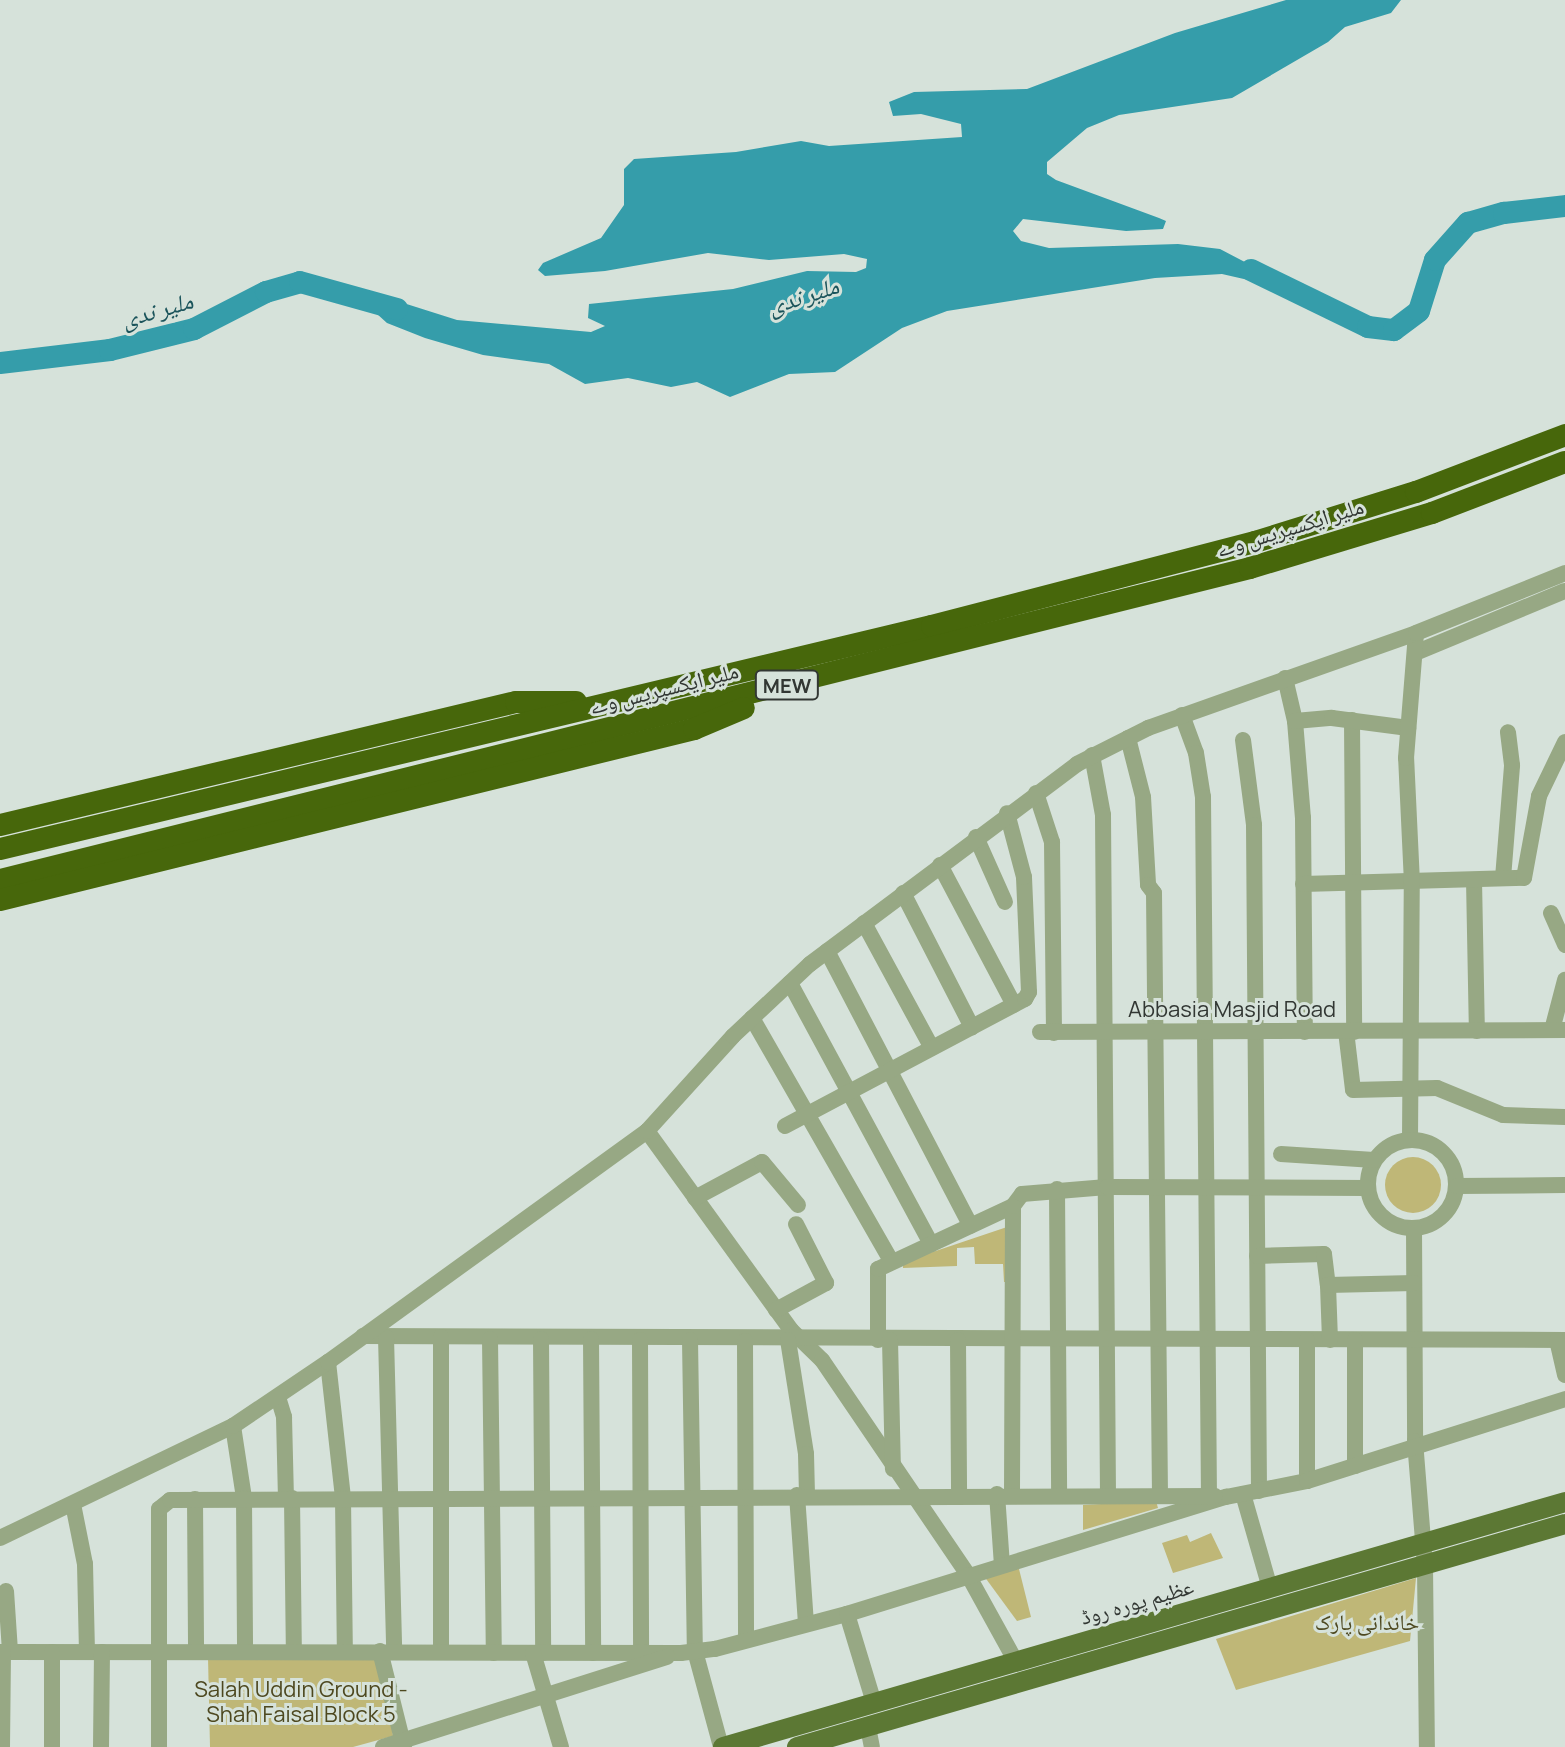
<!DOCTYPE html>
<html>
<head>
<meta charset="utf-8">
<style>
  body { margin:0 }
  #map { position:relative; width:1565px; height:1747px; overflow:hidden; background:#d6e2da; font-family:Manrope,"Noto Naskh Arabic",sans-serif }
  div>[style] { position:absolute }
  .green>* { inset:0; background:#bfb777 }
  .round { border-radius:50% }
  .water>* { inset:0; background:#359daa }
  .river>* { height:22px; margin:-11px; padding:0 11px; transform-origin:11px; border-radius:11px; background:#359daa }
  .minor>* { height:16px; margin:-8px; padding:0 8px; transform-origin:8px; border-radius:8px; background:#97a884 }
  .minor>.ring { margin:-8px; padding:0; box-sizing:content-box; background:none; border:16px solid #97a884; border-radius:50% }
  .major>* { height:20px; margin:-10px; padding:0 10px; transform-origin:10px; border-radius:10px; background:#5c7834 }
  .highway>* { height:22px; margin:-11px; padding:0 11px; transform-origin:11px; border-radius:11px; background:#47670b }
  span { translate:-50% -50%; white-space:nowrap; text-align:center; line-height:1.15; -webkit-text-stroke:6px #d6e2da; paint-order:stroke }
  .shield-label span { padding:2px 6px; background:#d6e2da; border:2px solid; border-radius:6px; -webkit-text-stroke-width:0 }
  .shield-label { font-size:20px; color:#323733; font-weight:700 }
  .street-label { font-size:22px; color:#323733 }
  .park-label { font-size:22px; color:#4d481f }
  .water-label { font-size:24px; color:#1b545b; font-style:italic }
</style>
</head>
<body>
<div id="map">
  <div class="green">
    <i class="round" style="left:1385px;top:1157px;width:56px;height:56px"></i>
    <i style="clip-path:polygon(1010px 1226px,1011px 1282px,1004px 1282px,1003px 1264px,975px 1264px,974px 1247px,957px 1248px,957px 1266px,903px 1268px,903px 1262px)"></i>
    <i style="clip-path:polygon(1156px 1501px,1158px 1508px,1083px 1530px,1083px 1505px)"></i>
    <i style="clip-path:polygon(1211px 1533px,1223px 1558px,1173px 1573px,1162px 1543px,1187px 1535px,1190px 1542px)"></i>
    <i style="clip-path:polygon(1018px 1565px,1031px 1617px,1017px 1621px,984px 1576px)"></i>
    <i style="clip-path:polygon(1416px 1578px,1410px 1641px,1236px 1690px,1216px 1639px)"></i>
    <i style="clip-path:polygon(381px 1656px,393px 1736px,353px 1747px,210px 1747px,208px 1657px)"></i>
  </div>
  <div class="water">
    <i style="clip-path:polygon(1286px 0,1401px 0,1391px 13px,1345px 27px,1328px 42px,1232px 98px,1119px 115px,1087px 128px,1047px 162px,1047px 174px,1056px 180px,1159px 218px,1166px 221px,1163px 229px,1126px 231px,1023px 219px,1013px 231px,1021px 241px,1049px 248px,1178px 244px,1220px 249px,1279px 280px,1257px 282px,1222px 274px,1155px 278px,947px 311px,902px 328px,835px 372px,789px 374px,730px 397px,697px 382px,671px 387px,628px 378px,585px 384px,549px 364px,483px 355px,425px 338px,387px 323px,366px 304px,375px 294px,457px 320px,591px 332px,605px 326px,588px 318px,589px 304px,733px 289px,807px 271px,856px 272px,866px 268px,867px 259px,844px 254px,769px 260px,708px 253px,605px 271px,545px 276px,538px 270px,543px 263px,601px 238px,624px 205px,624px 169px,634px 159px,736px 152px,801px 141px,829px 146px,962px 137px,961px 124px,921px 114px,893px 116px,889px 102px,914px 92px,1027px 89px,1175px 33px)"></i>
  </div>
  <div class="river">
    <i style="left:1251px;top:270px;width:130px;rotate:26deg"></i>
    <i style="left:1368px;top:327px;width:26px;rotate:7deg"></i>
    <i style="left:1394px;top:330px;width:31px;rotate:-37deg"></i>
    <i style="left:1419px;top:311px;width:53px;rotate:-72.6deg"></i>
    <i style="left:1435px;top:260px;width:50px;rotate:-48.3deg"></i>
    <i style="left:1468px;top:223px;width:37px;rotate:-16deg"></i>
    <i style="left:1504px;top:213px;width:61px;rotate:-6.5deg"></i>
    <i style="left:0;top:363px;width:111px;rotate:-6.7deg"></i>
    <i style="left:110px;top:350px;width:87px;rotate:-14deg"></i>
    <i style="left:194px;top:329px;width:81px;rotate:-27.2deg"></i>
    <i style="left:266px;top:292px;width:35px;rotate:-16deg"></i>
    <i style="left:300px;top:282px;width:101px;rotate:15.6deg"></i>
  </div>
  <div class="minor">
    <i style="left:1415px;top:653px;width:162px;rotate:-22.5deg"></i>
    <i style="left:1285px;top:678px;width:44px;rotate:76.9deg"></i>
    <i style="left:1295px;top:721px;width:97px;rotate:85.3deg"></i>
    <i style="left:1303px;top:818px;width:214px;rotate:89.5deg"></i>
    <i style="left:1182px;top:715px;width:40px;rotate:69.8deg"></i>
    <i style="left:1196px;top:753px;width:45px;rotate:81deg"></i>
    <i style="left:1203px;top:797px;width:698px;rotate:89.51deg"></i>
    <i style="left:1352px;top:720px;width:312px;rotate:89.6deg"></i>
    <i style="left:1295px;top:721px;width:37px;rotate:-5deg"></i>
    <i style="left:1332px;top:718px;width:77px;rotate:7.5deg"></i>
    <i style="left:1128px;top:738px;width:61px;rotate:75.7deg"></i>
    <i style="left:1143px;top:797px;width:88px;rotate:86.7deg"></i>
    <i style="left:1148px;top:885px;width:10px;rotate:53deg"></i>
    <i style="left:1154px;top:893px;width:602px;rotate:89.43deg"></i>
    <i style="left:1243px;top:740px;width:86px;rotate:82.6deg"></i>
    <i style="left:1254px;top:825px;width:666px;rotate:89.57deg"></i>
    <i style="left:1092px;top:755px;width:61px;rotate:79.6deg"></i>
    <i style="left:1103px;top:815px;width:679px;rotate:89.58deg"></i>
    <i style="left:1036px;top:793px;width:52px;rotate:71.9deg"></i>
    <i style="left:1052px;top:842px;width:191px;rotate:89.4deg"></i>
    <i style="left:976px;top:837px;width:71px;rotate:66deg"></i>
    <i style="left:940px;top:865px;width:158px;rotate:62.1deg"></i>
    <i style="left:1503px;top:878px;width:113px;rotate:-85.4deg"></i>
    <i style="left:1512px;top:765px;width:33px;rotate:-97deg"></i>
    <i style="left:1474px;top:880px;width:151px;rotate:88.9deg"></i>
    <i style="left:1303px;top:884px;width:221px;rotate:-1.6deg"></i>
    <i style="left:1524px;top:878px;width:83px;rotate:-79.6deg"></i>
    <i style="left:1539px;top:796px;width:60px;rotate:-64.3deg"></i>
    <i style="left:903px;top:893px;width:151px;rotate:62.8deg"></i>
    <i style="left:1551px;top:913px;width:35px;rotate:66deg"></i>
    <i style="left:864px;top:923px;width:142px;rotate:61.5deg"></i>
    <i style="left:827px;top:951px;width:310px;rotate:62.4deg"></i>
    <i style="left:790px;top:983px;width:297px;rotate:61.6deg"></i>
    <i style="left:752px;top:1018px;width:281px;rotate:60.2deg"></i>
    <i style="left:1552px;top:1030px;width:52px;rotate:-75.4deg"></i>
    <i style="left:1346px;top:1031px;width:59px;rotate:83.2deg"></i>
    <i style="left:1353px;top:1090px;width:84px;rotate:-1.4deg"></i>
    <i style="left:1437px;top:1088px;width:71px;rotate:22.2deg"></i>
    <i style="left:1503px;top:1115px;width:62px;rotate:1.8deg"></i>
    <i style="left:1040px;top:1032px;width:525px;rotate:-0.22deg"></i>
    <i style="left:785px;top:1126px;width:272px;rotate:-27.9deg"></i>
    <i style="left:1025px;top:999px;width:8px;rotate:-60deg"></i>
    <i style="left:1029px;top:992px;width:115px;rotate:-92.5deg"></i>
    <i style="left:1024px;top:877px;width:66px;rotate:-104.9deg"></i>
    <i style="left:647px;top:1131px;width:246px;rotate:54.1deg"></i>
    <i style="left:791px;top:1330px;width:43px;rotate:44.1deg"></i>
    <i style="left:822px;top:1360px;width:260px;rotate:55.8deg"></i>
    <i style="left:968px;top:1575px;width:99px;rotate:61.1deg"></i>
    <i style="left:1410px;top:1139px;width:256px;rotate:-89.6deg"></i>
    <i style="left:1412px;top:883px;width:125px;rotate:-92.7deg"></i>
    <i style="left:1406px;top:758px;width:125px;rotate:-85.4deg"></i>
    <i class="ring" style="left:1368px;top:1140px;width:72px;height:72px"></i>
    <i style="left:1281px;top:1154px;width:93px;rotate:3.7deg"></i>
    <i style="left:1457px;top:1186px;width:108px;rotate:-0.5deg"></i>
    <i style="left:1057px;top:1189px;width:305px;rotate:89.6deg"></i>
    <i style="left:695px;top:1198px;width:76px;rotate:-28.2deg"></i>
    <i style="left:762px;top:1162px;width:56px;rotate:50.1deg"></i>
    <i style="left:1414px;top:1228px;width:213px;rotate:89.7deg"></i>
    <i style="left:1415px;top:1441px;width:125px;rotate:85.4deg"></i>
    <i style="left:1425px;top:1566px;width:181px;rotate:89.4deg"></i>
    <i style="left:1257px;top:1256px;width:67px;rotate:-1.7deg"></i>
    <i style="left:1324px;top:1254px;width:31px;rotate:83deg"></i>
    <i style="left:776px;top:1310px;width:57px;rotate:-28.4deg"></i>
    <i style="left:826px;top:1283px;width:66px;rotate:-117deg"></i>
    <i style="left:363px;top:1336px;width:1202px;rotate:0.19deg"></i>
    <i style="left:386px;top:1337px;width:314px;rotate:88.5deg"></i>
    <i style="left:441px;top:1337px;width:315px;rotate:90deg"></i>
    <i style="left:490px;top:1339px;width:314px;rotate:89.3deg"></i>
    <i style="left:541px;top:1339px;width:314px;rotate:89.6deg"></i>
    <i style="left:591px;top:1339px;width:314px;rotate:89.6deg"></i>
    <i style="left:640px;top:1340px;width:312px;rotate:89.8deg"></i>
    <i style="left:690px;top:1340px;width:311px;rotate:89.1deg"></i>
    <i style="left:695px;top:1651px;width:99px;rotate:74.8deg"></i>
    <i style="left:788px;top:1340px;width:115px;rotate:81deg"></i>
    <i style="left:806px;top:1454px;width:41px;rotate:88.6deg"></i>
    <i style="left:878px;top:1340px;width:71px;rotate:-90deg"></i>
    <i style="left:878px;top:1269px;width:149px;rotate:-25deg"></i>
    <i style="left:890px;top:1340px;width:129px;rotate:88.7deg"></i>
    <i style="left:958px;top:1340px;width:154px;rotate:89.6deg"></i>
    <i style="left:1330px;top:1340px;width:55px;rotate:-92.1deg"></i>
    <i style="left:1328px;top:1285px;width:86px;rotate:-1.3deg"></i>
    <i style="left:1355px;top:1340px;width:126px;rotate:90deg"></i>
    <i style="left:1557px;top:1340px;width:36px;rotate:77deg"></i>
    <i style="left:745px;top:1341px;width:299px;rotate:89.8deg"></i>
    <i style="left:328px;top:1362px;width:137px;rotate:83.7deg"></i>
    <i style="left:343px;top:1498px;width:153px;rotate:89.3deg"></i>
    <i style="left:278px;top:1397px;width:21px;rotate:73deg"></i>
    <i style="left:284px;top:1417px;width:81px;rotate:88.6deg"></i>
    <i style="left:233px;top:1426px;width:73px;rotate:81.3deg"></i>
    <i style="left:244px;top:1498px;width:153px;rotate:89.6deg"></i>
    <i style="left:1307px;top:1481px;width:141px;rotate:-90deg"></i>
    <i style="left:997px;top:1494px;width:71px;rotate:86deg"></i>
    <i style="left:1012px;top:1494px;width:288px;rotate:-89.8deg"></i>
    <i style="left:1013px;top:1206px;width:15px;rotate:-53deg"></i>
    <i style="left:1022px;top:1194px;width:85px;rotate:-4.7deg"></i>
    <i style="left:1107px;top:1187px;width:260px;rotate:0.2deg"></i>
    <i style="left:1243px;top:1494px;width:98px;rotate:74deg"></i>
    <i style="left:797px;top:1495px;width:129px;rotate:86deg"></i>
    <i style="left:292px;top:1498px;width:153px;rotate:89.3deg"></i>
    <i style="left:195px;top:1499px;width:153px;rotate:89.6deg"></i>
    <i style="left:73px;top:1504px;width:61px;rotate:78.7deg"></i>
    <i style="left:85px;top:1564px;width:88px;rotate:88.7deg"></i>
    <i style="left:0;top:1538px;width:259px;rotate:-25.7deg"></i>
    <i style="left:233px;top:1426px;width:115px;rotate:-34deg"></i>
    <i style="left:328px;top:1362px;width:394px;rotate:-35.9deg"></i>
    <i style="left:647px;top:1131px;width:128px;rotate:-47.8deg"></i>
    <i style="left:733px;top:1036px;width:105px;rotate:-43.1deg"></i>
    <i style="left:810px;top:964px;width:334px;rotate:-36.8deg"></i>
    <i style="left:1077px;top:764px;width:80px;rotate:-26.9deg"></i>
    <i style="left:1148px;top:728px;width:284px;rotate:-19.5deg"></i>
    <i style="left:1416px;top:633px;width:161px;rotate:-21.9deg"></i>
    <i style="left:6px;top:1591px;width:61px;rotate:86.2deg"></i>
    <i style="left:847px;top:1614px;width:93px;rotate:73.1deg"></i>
    <i style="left:380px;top:1651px;width:99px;rotate:76deg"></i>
    <i style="left:0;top:1652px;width:681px;rotate:0.08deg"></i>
    <i style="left:681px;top:1653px;width:34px;rotate:-7deg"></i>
    <i style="left:715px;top:1649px;width:137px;rotate:-14.9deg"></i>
    <i style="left:847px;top:1614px;width:397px;rotate:-17.2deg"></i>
    <i style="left:1226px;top:1497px;width:83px;rotate:-11.2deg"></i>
    <i style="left:1307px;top:1481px;width:271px;rotate:-17.6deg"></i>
    <i style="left:533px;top:1653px;width:98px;rotate:73.4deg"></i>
    <i style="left:868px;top:1727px;width:20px;rotate:79deg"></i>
    <i style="left:2px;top:1747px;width:95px;rotate:-89.4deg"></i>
    <i style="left:52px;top:1747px;width:95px;rotate:-90deg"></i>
    <i style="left:101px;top:1747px;width:95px;rotate:-89.4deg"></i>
    <i style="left:159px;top:1747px;width:238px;rotate:-90deg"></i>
    <i style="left:159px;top:1509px;width:14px;rotate:-39deg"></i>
    <i style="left:170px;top:1500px;width:1045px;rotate:-0.22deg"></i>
    <i style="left:383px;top:1747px;width:298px;rotate:-17.6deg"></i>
  </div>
  <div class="major">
    <i style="left:723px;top:1747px;width:877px;rotate:-16.22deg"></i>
    <i style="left:797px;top:1747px;width:800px;rotate:-16.19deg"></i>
  </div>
  <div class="highway">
    <i style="left:0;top:825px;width:530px;rotate:-13.41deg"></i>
    <i style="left:516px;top:702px;width:60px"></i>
    <i style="left:0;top:849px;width:958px;rotate:-13.46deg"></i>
    <i style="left:932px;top:626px;width:334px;rotate:-14.6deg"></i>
    <i style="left:1255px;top:542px;width:169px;rotate:-17.3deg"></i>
    <i style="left:1416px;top:492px;width:160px;rotate:-20.9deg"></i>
    <i style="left:0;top:880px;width:1288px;rotate:-14.01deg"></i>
    <i style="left:1250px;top:568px;width:190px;rotate:-16.8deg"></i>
    <i style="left:1432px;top:513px;width:142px;rotate:-21deg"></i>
    <i style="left:0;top:900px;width:715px;rotate:-13.84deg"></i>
    <i style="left:694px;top:729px;width:54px;rotate:-22.8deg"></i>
  </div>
  <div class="shield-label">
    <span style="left:787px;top:685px">MEW</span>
  </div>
  <div class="street-label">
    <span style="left:1290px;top:528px;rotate:-17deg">ملیر ایکسپریس وے</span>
    <span style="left:664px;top:689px;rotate:-14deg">ملیر ایکسپریس وے</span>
    <span style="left:1232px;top:1010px">Abbasia Masjid Road</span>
    <span style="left:1137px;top:1602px;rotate:-16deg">عظیم پورہ روڈ</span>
  </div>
  <div class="park-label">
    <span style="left:1367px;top:1623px">خاندانی پارک</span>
    <span style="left:301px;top:1702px">Salah Uddin Ground -<br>Shah Faisal Block 5</span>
  </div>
  <div class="water-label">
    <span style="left:803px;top:295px;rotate:-18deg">ملیر ندی</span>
    <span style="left:157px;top:309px;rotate:-16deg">ملیر ندی</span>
  </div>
</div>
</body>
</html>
